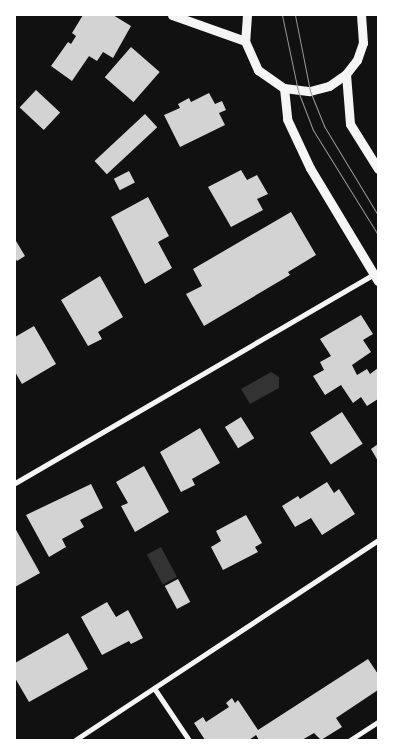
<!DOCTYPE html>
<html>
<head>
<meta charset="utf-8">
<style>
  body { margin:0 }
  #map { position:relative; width:393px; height:755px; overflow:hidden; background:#111; font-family:Barlow,sans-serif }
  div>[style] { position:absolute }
  .water>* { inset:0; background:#333; transform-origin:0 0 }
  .building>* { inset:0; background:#d3d3d3; transform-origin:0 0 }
  .minor>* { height:5px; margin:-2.5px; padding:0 2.5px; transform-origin:2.5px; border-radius:2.5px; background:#f5f5f5 }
  .tertiary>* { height:9px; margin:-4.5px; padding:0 4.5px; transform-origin:4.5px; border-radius:4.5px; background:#f5f5f5 }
  .tram>* { height:1px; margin:-0.5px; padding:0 0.5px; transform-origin:0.5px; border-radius:0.5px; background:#9a9a9a }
  span { translate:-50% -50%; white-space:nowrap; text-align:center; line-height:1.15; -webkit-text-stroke:5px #fff; paint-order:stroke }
  .frame { position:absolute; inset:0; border:16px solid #fff; pointer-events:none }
</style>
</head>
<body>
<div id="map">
  <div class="water">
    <i style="clip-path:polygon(271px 372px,279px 377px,279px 388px,250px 404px,241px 389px)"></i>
    <i style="left:161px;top:547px;width:34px;height:16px;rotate:62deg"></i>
  </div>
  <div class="building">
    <i style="clip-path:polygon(83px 15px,113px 15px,131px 26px,113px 58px,103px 52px,97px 61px,89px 56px,72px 81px,51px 66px,68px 42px,71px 44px,76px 36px,72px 33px)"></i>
    <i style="left:131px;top:47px;width:38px;height:40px;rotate:41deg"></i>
    <i style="left:36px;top:90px;width:33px;height:24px;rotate:43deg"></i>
    <i style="clip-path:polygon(209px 93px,215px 104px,222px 101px,226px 110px,219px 113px,225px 125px,180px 147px,164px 115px,180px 108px,178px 104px,189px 98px,191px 102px)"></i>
    <i style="left:145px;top:114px;width:18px;height:69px;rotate:47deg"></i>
    <i style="clip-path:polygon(241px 170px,247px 180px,257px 175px,268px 194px,257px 199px,263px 210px,231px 227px,208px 187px)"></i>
    <i style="left:129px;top:171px;width:13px;height:17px;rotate:63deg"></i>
    <i style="clip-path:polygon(148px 197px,169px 236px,158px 242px,172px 268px,145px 284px,111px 217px)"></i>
    <i style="clip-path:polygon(291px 212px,316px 255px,288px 272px,290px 275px,204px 326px,186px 294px,202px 286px,193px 269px)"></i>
    <i style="clip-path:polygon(16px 241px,25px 256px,17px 261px,15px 258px)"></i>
    <i style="clip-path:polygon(100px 276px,123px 317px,98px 332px,102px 339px,88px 346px,61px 300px)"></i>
    <i style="clip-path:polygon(361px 315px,373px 334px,363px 340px,371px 352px,352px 365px,357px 375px,367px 369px,370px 374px,378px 368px,378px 399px,367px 406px,361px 397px,353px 403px,341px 385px,325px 395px,313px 376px,324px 370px,320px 362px,331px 356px,320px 339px)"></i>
    <i style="clip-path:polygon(34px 326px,56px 364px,22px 384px,15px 372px,15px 337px)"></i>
    <i style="left:342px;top:412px;width:38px;height:38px;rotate:57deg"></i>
    <i style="left:241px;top:417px;width:25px;height:19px;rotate:58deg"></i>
    <i style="clip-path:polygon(200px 428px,220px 463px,192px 479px,195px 485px,181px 492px,160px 452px)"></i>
    <i style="clip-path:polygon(378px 444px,378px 461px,371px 449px)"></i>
    <i style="clip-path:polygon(144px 466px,169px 512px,135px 532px,121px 506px,128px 503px,116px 482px)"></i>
    <i style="clip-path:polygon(327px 482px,334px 493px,339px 489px,355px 514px,322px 535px,311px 518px,295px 527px,282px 506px,298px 496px,300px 499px)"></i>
    <i style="clip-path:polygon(91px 484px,103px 508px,80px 520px,84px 527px,62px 539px,66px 547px,49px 557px,26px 515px)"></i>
    <i style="clip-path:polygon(246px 515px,262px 543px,255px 547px,258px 552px,223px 570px,211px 547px,221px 541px,216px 531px)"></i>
    <i style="clip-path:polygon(15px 528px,40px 573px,15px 587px)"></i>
    <i style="left:178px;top:579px;width:26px;height:15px;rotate:62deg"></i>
    <i style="clip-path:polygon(107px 602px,116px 617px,128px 610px,143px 638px,131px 644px,129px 641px,102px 655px,81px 617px)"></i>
    <i style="clip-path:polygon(68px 633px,88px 669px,29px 702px,15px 678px,15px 663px)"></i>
    <i style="clip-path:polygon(368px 659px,378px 674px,378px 690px,336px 718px,342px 727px,321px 740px,314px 733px,302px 740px,259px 740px,256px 735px,249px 740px,205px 740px,194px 723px,203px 717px,206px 722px,229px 707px,226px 703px,232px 698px,235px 703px,238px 700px,258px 730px)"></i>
  </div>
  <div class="minor">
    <i style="left:15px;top:483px;width:415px;rotate:-30.2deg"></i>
    <i style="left:154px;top:688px;width:63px;rotate:56.1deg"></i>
    <i style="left:75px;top:740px;width:363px;rotate:-33.4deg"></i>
    <i style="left:350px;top:740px;width:33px;rotate:-33deg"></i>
  </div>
  <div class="tertiary">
    <i style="left:172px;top:15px;width:77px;rotate:19.6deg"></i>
    <i style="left:247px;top:15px;width:26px;rotate:94deg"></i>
    <i style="left:245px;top:41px;width:32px;rotate:66deg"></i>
    <i style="left:258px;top:70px;width:32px;rotate:35deg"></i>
    <i style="left:284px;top:88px;width:26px;rotate:7deg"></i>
    <i style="left:310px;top:91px;width:20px;rotate:-15deg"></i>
    <i style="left:329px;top:86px;width:21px;rotate:-35deg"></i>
    <i style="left:346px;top:74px;width:18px;rotate:-52deg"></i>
    <i style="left:357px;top:60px;width:18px;rotate:-71deg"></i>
    <i style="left:363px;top:43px;width:28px;rotate:-94deg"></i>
    <i style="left:346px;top:74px;width:50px;rotate:85.4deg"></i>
    <i style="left:350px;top:124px;width:53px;rotate:58.1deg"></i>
    <i style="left:284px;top:88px;width:31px;rotate:84deg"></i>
    <i style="left:287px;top:119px;width:54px;rotate:64.9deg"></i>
    <i style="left:310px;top:168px;width:132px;rotate:59deg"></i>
  </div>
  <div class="tram">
    <i style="left:282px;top:15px;width:78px;rotate:78.1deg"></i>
    <i style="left:298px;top:91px;width:42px;rotate:69deg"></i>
    <i style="left:313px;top:130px;width:123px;rotate:58.2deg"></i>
    <i style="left:295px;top:15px;width:77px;rotate:78.8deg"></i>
    <i style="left:310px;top:91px;width:38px;rotate:68deg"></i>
    <i style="left:324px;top:126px;width:104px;rotate:58.8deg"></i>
  </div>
  <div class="frame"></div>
</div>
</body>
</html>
